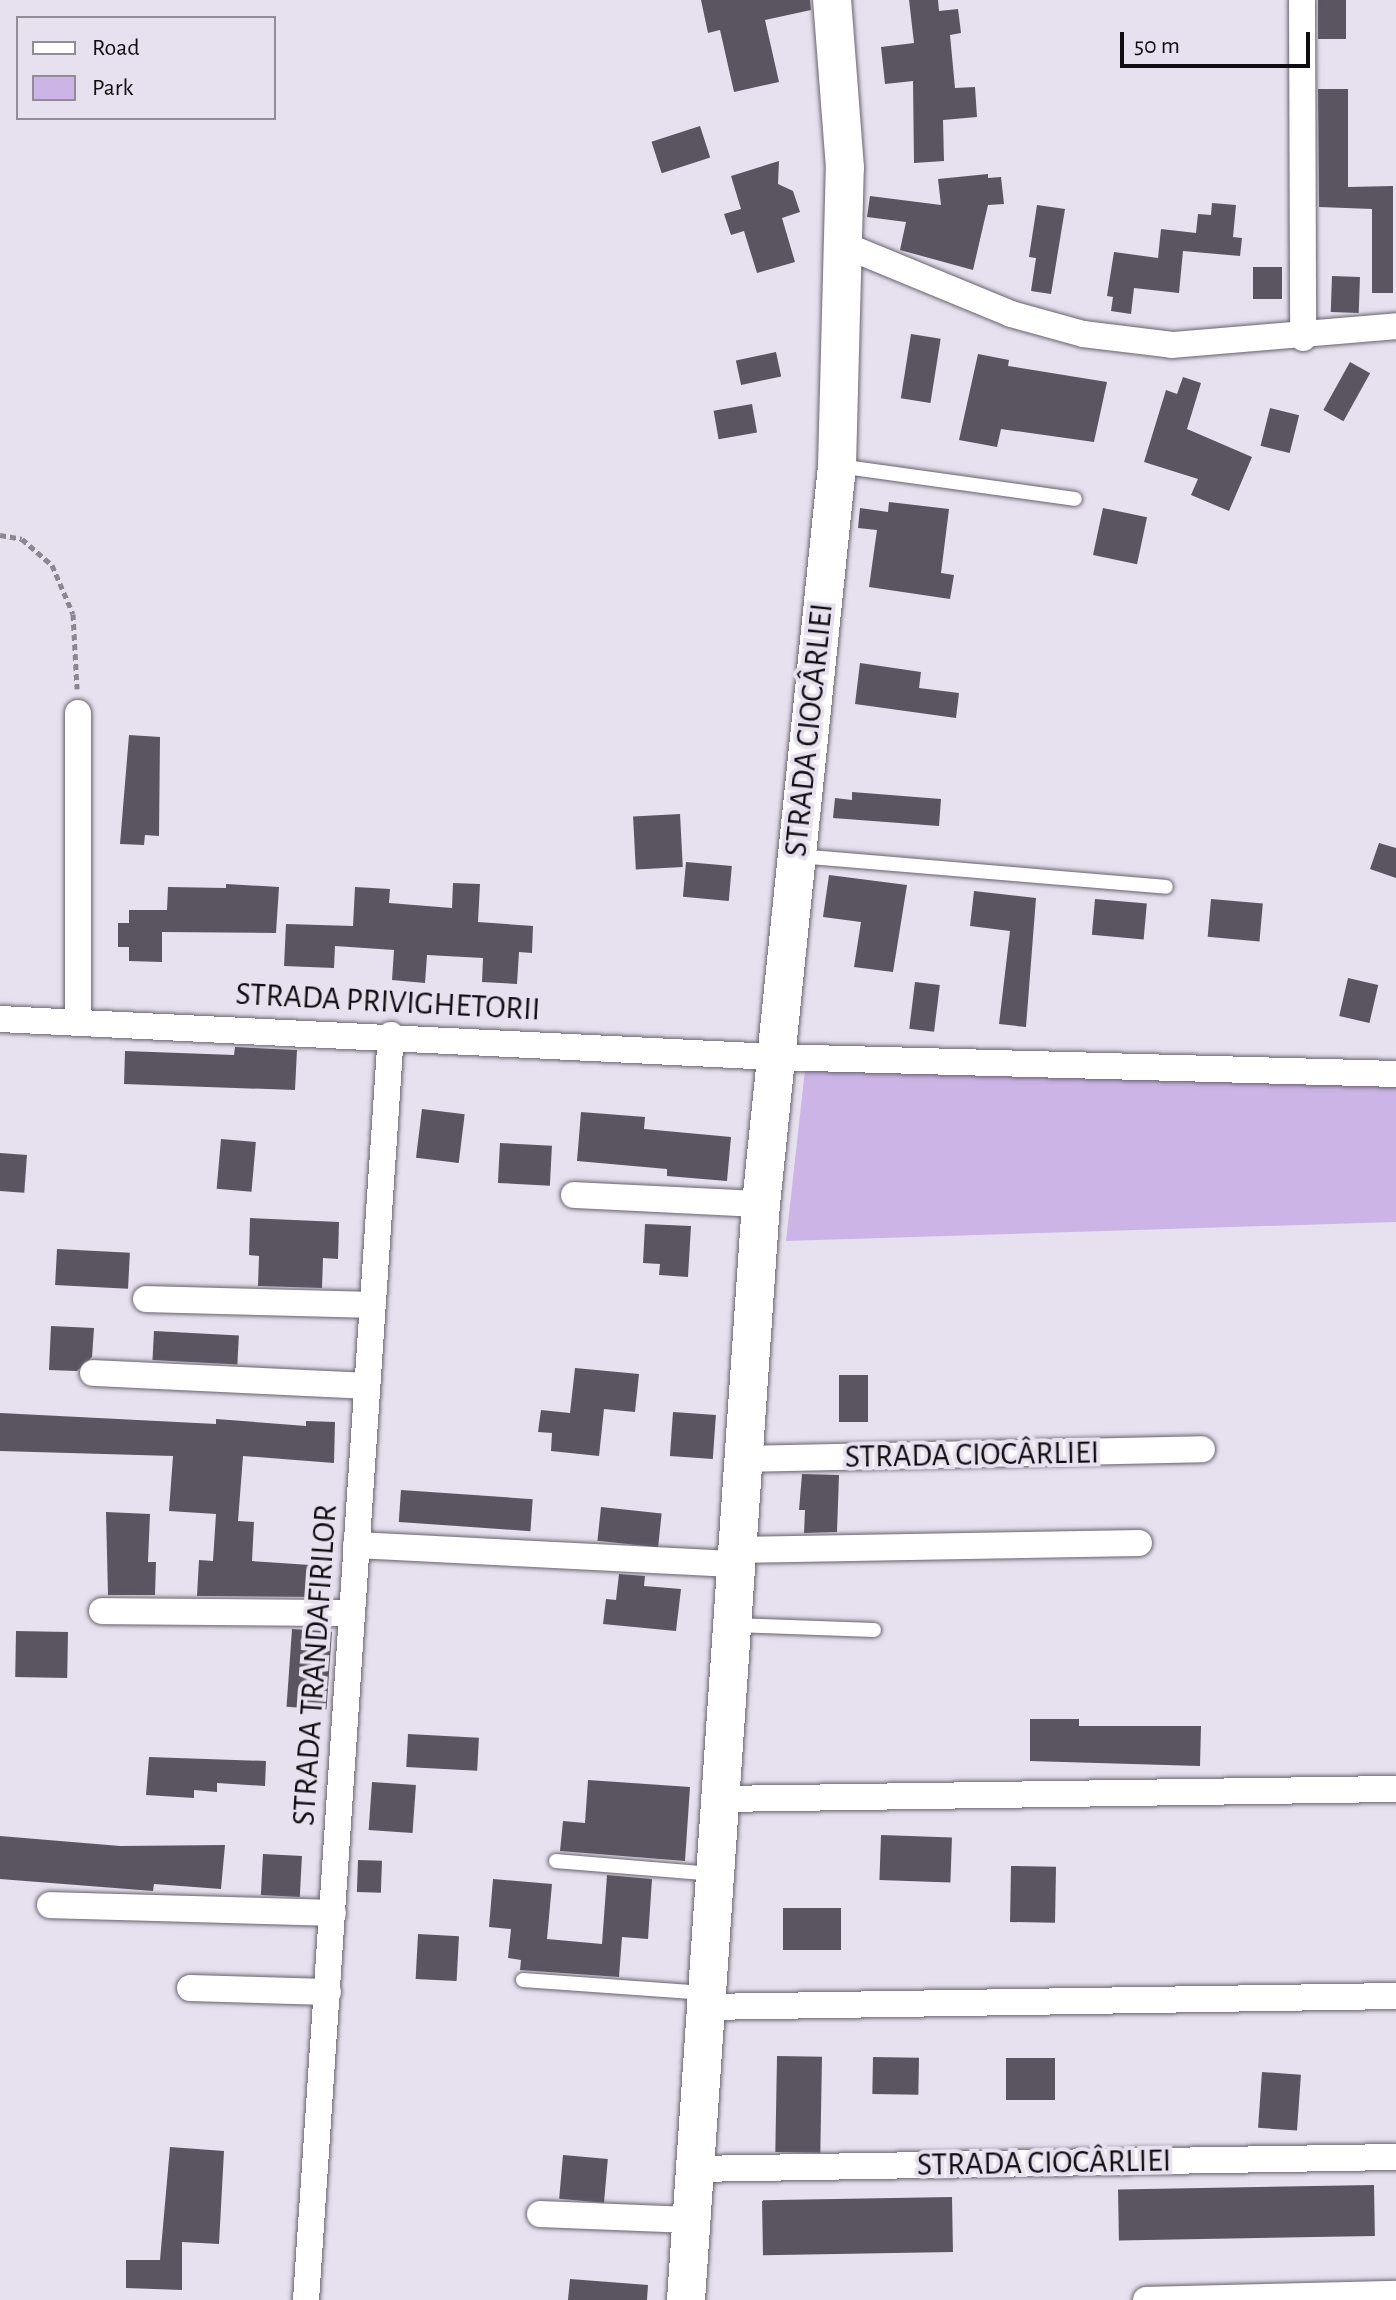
<!DOCTYPE html>
<html>
<head>
<meta charset="utf-8">
<style>
  body { margin:0 }
  #map { position:relative; width:1396px; height:2300px; overflow:hidden; background:#e7e1ef; font-family:"Alegreya Sans",sans-serif }
  div>[style] { position:absolute }
  .green>* { inset:0; background:#ccb5e6 }
  .building>* { inset:0; background:#5a5561; transform-origin:0 0 }
  .path>* { height:5px; margin-top:-2.5px; transform-origin:0; background:repeating-linear-gradient(90deg,#8b8791 0 6px,transparent 0 10px) }
  .roads { filter:drop-shadow(0 0 2px #68626e) drop-shadow(0 0 2px #68626e) }
  .lane>* { height:14px; margin:-7px; padding:0 7px; transform-origin:7px; border-radius:7px; background:#fff }
  .street>* { height:26px; margin:-13px; padding:0 13px; transform-origin:13px; border-radius:13px; background:#fff }
  .secondary>* { height:38px; margin:-19px; padding:0 19px; transform-origin:19px; border-radius:19px; background:#fff }
  span { translate:-50% -50%; white-space:nowrap; text-align:center; line-height:1.15; -webkit-text-stroke:8px #e7e1ef; paint-order:stroke }
  .street-label { font-size:32px; color:#0f0d11 }
  .legend { position:absolute; left:16px; top:16px; width:260px; height:104px; box-sizing:border-box; background:#e7e1ef; border:2px solid #918c96; margin:0; padding:10px 14px; list-style:none; font-size:24px; color:#0f0d11 }
  .legend li { display:flex; align-items:center; gap:16px; height:40px }
  .legend b { width:40px; border:2px solid #918c96 }
  .scale { position:absolute; left:1120px; top:32px; width:190px; height:36px; box-sizing:border-box; border:4px solid #0f0d11; border-top:0; padding-left:10px; font-size:24px; line-height:28px; white-space:nowrap; color:#0f0d11; -webkit-text-stroke:6px #e7e1ef; paint-order:stroke }
</style>
</head>
<body>
<div id="map">
  <div class="green">
    <i style="clip-path:polygon(805px 1070px,1396px 1085px,1396px 1222px,786px 1241px)"></i>
  </div>
  <div class="building">
    <i style="clip-path:polygon(701px 0,810px 0,811px 10px,765px 20px,779px 82px,734px 92px,720px 30px,708px 33px)"></i>
    <i style="clip-path:polygon(909px 0,938px 0,939px 11px,958px 9px,961px 33px,950px 35px,955px 88px,975px 87px,977px 117px,943px 120px,944px 161px,914px 163px,913px 81px,885px 84px,881px 47px,914px 43px)"></i>
    <i style="left:1318px;top:0;width:28px;height:39px"></i>
    <i style="clip-path:polygon(1318px 89px,1348px 89px,1348px 187px,1393px 186px,1393px 293px,1372px 293px,1372px 209px,1319px 207px)"></i>
    <i style="left:700px;top:126px;width:33px;height:51px;rotate:72deg"></i>
    <i style="clip-path:polygon(779px 161px,778px 184px,793px 191px,800px 212px,782px 218px,795px 262px,757px 273px,744px 231px,731px 235px,724px 214px,741px 209px,731px 176px)"></i>
    <i style="clip-path:polygon(988px 174px,988px 178px,1001px 177px,1004px 204px,988px 205px,973px 270px,900px 250px,906px 222px,867px 217px,870px 196px,941px 205px,938px 179px)"></i>
    <i style="clip-path:polygon(1212px 203px,1236px 205px,1233px 237px,1242px 238px,1240px 256px,1183px 251px,1179px 293px,1134px 288px,1131px 314px,1111px 311px,1113px 297px,1107px 296px,1114px 252px,1158px 258px,1161px 229px,1196px 233px,1198px 214px,1211px 215px)"></i>
    <i style="clip-path:polygon(1037px 205px,1065px 209px,1051px 294px,1031px 291px,1036px 258px,1029px 257px)"></i>
    <i style="left:1253px;top:267px;width:29px;height:32px"></i>
    <i style="left:1332px;top:276px;width:28px;height:36px;rotate:2deg"></i>
    <i style="left:911px;top:334px;width:30px;height:65px;rotate:9deg"></i>
    <i style="left:776px;top:352px;width:25px;height:41px;rotate:78deg"></i>
    <i style="clip-path:polygon(978px 354px,1009px 360px,1008px 366px,1107px 382px,1094px 442px,1001px 429px,997px 447px,959px 440px)"></i>
    <i style="left:1350px;top:362px;width:23px;height:55px;rotate:29deg"></i>
    <i style="clip-path:polygon(1183px 377px,1201px 383px,1187px 429px,1252px 457px,1229px 511px,1191px 495px,1198px 479px,1144px 462px,1166px 390px,1177px 394px)"></i>
    <i style="left:752px;top:404px;width:29px;height:39px;rotate:80deg"></i>
    <i style="left:1270px;top:408px;width:30px;height:39px;rotate:14deg"></i>
    <i style="clip-path:polygon(889px 502px,949px 509px,941px 573px,954px 575px,950px 599px,869px 587px,877px 530px,858px 528px,860px 508px,888px 512px)"></i>
    <i style="left:1103px;top:508px;width:45px;height:48px;rotate:12deg"></i>
    <i style="clip-path:polygon(860px 663px,921px 672px,919px 688px,959px 693px,956px 718px,855px 704px)"></i>
    <i style="clip-path:polygon(129px 735px,160px 737px,159px 836px,145px 835px,144px 845px,120px 844px)"></i>
    <i style="clip-path:polygon(852px 792px,941px 799px,939px 826px,833px 818px,835px 798px,852px 800px)"></i>
    <i style="left:680px;top:814px;width:53px;height:47px;rotate:87deg"></i>
    <i style="clip-path:polygon(1379px 843px,1396px 848px,1396px 878px,1370px 869px)"></i>
    <i style="left:686px;top:862px;width:46px;height:35px;rotate:5deg"></i>
    <i style="clip-path:polygon(829px 875px,907px 885px,893px 972px,854px 967px,861px 922px,823px 917px)"></i>
    <i style="clip-path:polygon(453px 883px,480px 884px,478px 922px,533px 926px,532px 953px,519px 952px,517px 984px,482px 982px,483px 958px,427px 955px,425px 983px,392px 980px,394px 950px,335px 946px,334px 968px,284px 966px,286px 924px,353px 926px,355px 887px,390px 889px,389px 903px,452px 908px)"></i>
    <i style="clip-path:polygon(226px 884px,279px 887px,276px 933px,162px 932px,162px 962px,129px 961px,129px 947px,118px 947px,118px 923px,129px 923px,129px 910px,167px 910px,168px 887px,226px 888px)"></i>
    <i style="clip-path:polygon(974px 891px,1036px 898px,1026px 1027px,999px 1024px,1010px 931px,970px 926px)"></i>
    <i style="left:1095px;top:899px;width:52px;height:36px;rotate:5deg"></i>
    <i style="left:1211px;top:899px;width:52px;height:38px;rotate:5deg"></i>
    <i style="left:1348px;top:978px;width:31px;height:39px;rotate:13deg"></i>
    <i style="left:915px;top:982px;width:25px;height:47px;rotate:7deg"></i>
    <i style="clip-path:polygon(235px 1047px,297px 1050px,295px 1090px,124px 1084px,125px 1051px,234px 1055px)"></i>
    <i style="left:422px;top:1109px;width:43px;height:49px;rotate:7deg"></i>
    <i style="clip-path:polygon(581px 1112px,645px 1117px,644px 1129px,731px 1137px,727px 1181px,667px 1176px,667px 1169px,577px 1161px)"></i>
    <i style="left:221px;top:1139px;width:35px;height:50px;rotate:5deg"></i>
    <i style="left:500px;top:1143px;width:52px;height:40px;rotate:3deg"></i>
    <i style="left:0;top:1153px;width:27px;height:38px;rotate:4deg"></i>
    <i style="clip-path:polygon(250px 1218px,339px 1222px,338px 1259px,323px 1258px,322px 1288px,258px 1286px,259px 1256px,249px 1255px)"></i>
    <i style="clip-path:polygon(645px 1224px,691px 1226px,688px 1277px,659px 1275px,660px 1264px,643px 1263px)"></i>
    <i style="left:57px;top:1249px;width:73px;height:36px;rotate:3deg"></i>
    <i style="clip-path:polygon(51px 1326px,94px 1328px,92px 1357px,77px 1371px,49px 1370px)"></i>
    <i style="left:154px;top:1331px;width:85px;height:29px;rotate:3deg"></i>
    <i style="clip-path:polygon(575px 1368px,639px 1374px,635px 1412px,604px 1409px,599px 1456px,551px 1451px,552px 1433px,538px 1432px,541px 1410px,570px 1413px)"></i>
    <i style="left:839px;top:1375px;width:29px;height:47px"></i>
    <i style="left:673px;top:1412px;width:43px;height:44px;rotate:4deg"></i>
    <i style="clip-path:polygon(0 1413px,216px 1424px,216px 1419px,306px 1426px,306px 1421px,335px 1422px,334px 1463px,243px 1456px,238px 1521px,254px 1522px,252px 1561px,325px 1566px,323px 1597px,197px 1596px,199px 1560px,213px 1561px,216px 1514px,169px 1511px,173px 1456px,0 1451px)"></i>
    <i style="clip-path:polygon(802px 1474px,839px 1475px,837px 1532px,804px 1533px,805px 1510px,799px 1510px)"></i>
    <i style="left:401px;top:1490px;width:132px;height:32px;rotate:4deg"></i>
    <i style="left:601px;top:1507px;width:61px;height:34px;rotate:6deg"></i>
    <i style="clip-path:polygon(106px 1512px,150px 1514px,148px 1562px,156px 1562px,155px 1595px,108px 1595px)"></i>
    <i style="clip-path:polygon(619px 1574px,645px 1576px,644px 1586px,681px 1589px,676px 1631px,603px 1624px,606px 1599px,616px 1600px)"></i>
    <i style="left:292px;top:1629px;width:40px;height:78px;rotate:4deg"></i>
    <i style="left:16px;top:1631px;width:52px;height:46px;rotate:1deg"></i>
    <i style="clip-path:polygon(1030px 1719px,1079px 1719px,1079px 1726px,1201px 1726px,1200px 1766px,1030px 1761px)"></i>
    <i style="left:408px;top:1734px;width:71px;height:33px;rotate:3deg"></i>
    <i style="clip-path:polygon(149px 1757px,266px 1761px,265px 1786px,217px 1783px,217px 1792px,194px 1790px,194px 1798px,146px 1795px)"></i>
    <i style="clip-path:polygon(588px 1780px,690px 1787px,685px 1861px,560px 1851px,563px 1821px,585px 1823px)"></i>
    <i style="left:372px;top:1782px;width:44px;height:48px;rotate:4deg"></i>
    <i style="left:881px;top:1835px;width:71px;height:45px;rotate:2deg"></i>
    <i style="clip-path:polygon(0 1836px,120px 1846px,225px 1845px,221px 1889px,154px 1884px,153px 1891px,0 1879px)"></i>
    <i style="left:263px;top:1854px;width:39px;height:41px;rotate:3deg"></i>
    <i style="left:358px;top:1860px;width:24px;height:32px;rotate:2deg"></i>
    <i style="left:1011px;top:1866px;width:45px;height:56px;rotate:1deg"></i>
    <i style="clip-path:polygon(607px 1875px,652px 1879px,648px 1939px,622px 1937px,619px 1977px,520px 1970px,521px 1960px,508px 1958px,511px 1929px,489px 1927px,493px 1879px,552px 1884px,547px 1939px,602px 1944px)"></i>
    <i style="left:783px;top:1908px;width:58px;height:42px"></i>
    <i style="left:418px;top:1934px;width:41px;height:45px;rotate:3deg"></i>
    <i style="left:777px;top:2056px;width:45px;height:96px;rotate:1deg"></i>
    <i style="left:873px;top:2057px;width:46px;height:37px;rotate:1deg"></i>
    <i style="left:1006px;top:2058px;width:49px;height:42px"></i>
    <i style="left:1262px;top:2072px;width:39px;height:56px;rotate:4deg"></i>
    <i style="clip-path:polygon(170px 2147px,224px 2151px,219px 2244px,182px 2242px,182px 2290px,126px 2288px,126px 2260px,160px 2260px)"></i>
    <i style="left:563px;top:2155px;width:45px;height:44px;rotate:5deg"></i>
    <i style="left:1374px;top:2185px;width:51px;height:256px;rotate:89deg"></i>
    <i style="left:952px;top:2197px;width:55px;height:190px;rotate:89deg"></i>
    <i style="clip-path:polygon(570px 2279px,648px 2285px,647px 2300px,568px 2300px)"></i>
  </div>
  <div class="path">
    <i style="left:0;top:535px;width:22px;rotate:10deg"></i>
    <i style="left:22px;top:539px;width:40px;rotate:41deg"></i>
    <i style="left:52px;top:565px;width:53px;rotate:66.8deg"></i>
    <i style="left:73px;top:614px;width:75px;rotate:86.9deg"></i>
  </div>
  <div class="roads">
    <div class="lane">
      <i style="left:838px;top:466px;width:239px;rotate:7.9deg"></i>
      <i style="left:799px;top:856px;width:368px;rotate:4.8deg"></i>
      <i style="left:734px;top:1625px;width:140px;rotate:2deg"></i>
      <i style="left:556px;top:1861px;width:159px;rotate:4.7deg"></i>
      <i style="left:523px;top:1980px;width:182px;rotate:4.1deg"></i>
    </div>
    <div class="street">
      <i style="left:1302px;top:0;width:338px;rotate:89.8deg"></i>
      <i style="left:844px;top:245px;width:181px;rotate:22.4deg"></i>
      <i style="left:1011px;top:314px;width:75px;rotate:15.5deg"></i>
      <i style="left:1083px;top:334px;width:90px;rotate:7deg"></i>
      <i style="left:1172px;top:345px;width:225px;rotate:-4.8deg"></i>
      <i style="left:78px;top:713px;width:309px;rotate:90deg"></i>
      <i style="left:0;top:1019px;width:774px;rotate:2.81deg"></i>
      <i style="left:773px;top:1057px;width:623px;rotate:1.56deg"></i>
      <i style="left:574px;top:1195px;width:187px;rotate:2.8deg"></i>
      <i style="left:146px;top:1299px;width:226px;rotate:1.5deg"></i>
      <i style="left:93px;top:1373px;width:274px;rotate:2.7deg"></i>
      <i style="left:742px;top:1459px;width:460px;rotate:-1.2deg"></i>
      <i style="left:356px;top:1545px;width:377px;rotate:2.9deg"></i>
      <i style="left:734px;top:1550px;width:405px;rotate:-1deg"></i>
      <i style="left:102px;top:1611px;width:250px;rotate:0.5deg"></i>
      <i style="left:719px;top:1799px;width:677px;rotate:-0.85deg"></i>
      <i style="left:50px;top:1905px;width:283px;rotate:1.6deg"></i>
      <i style="left:190px;top:1988px;width:138px;rotate:1.7deg"></i>
      <i style="left:704px;top:2007px;width:692px;rotate:-0.91deg"></i>
      <i style="left:693px;top:2169px;width:703px;rotate:-0.98deg"></i>
      <i style="left:540px;top:2214px;width:150px;rotate:2.3deg"></i>
      <i style="left:306px;top:2300px;width:1268px;rotate:-86.16deg"></i>
      <i style="left:1146px;top:2300px;width:250px;rotate:-1.4deg"></i>
    </div>
    <div class="secondary">
      <i style="left:686px;top:2300px;width:1099px;rotate:-86.09deg"></i>
      <i style="left:761px;top:1204px;width:742px;rotate:-84.12deg"></i>
      <i style="left:837px;top:466px;width:298px;rotate:-88.5deg"></i>
      <i style="left:845px;top:168px;width:169px;rotate:-94.4deg"></i>
    </div>
  </div>
  <div class="street-label">
    <span style="left:809px;top:730px;rotate:-84deg">STRADA CIOCÂRLIEI</span>
    <span style="left:388px;top:1002px;rotate:3deg">STRADA PRIVIGHETORII</span>
    <span style="left:972px;top:1455px;rotate:-1deg">STRADA CIOCÂRLIEI</span>
    <span style="left:315px;top:1665px;rotate:-86deg">STRADA TRANDAFIRILOR</span>
    <span style="left:1044px;top:2163px;rotate:-1deg">STRADA CIOCÂRLIEI</span>
  </div>
  <ul class="legend">
  <li><b style="height:10px;background:#fff"></b>Road</li>
  <li><b style="height:22px;background:#ccb5e6"></b>Park</li>
  </ul>
  <div class="scale">50 m</div>
</div>
</body>
</html>
